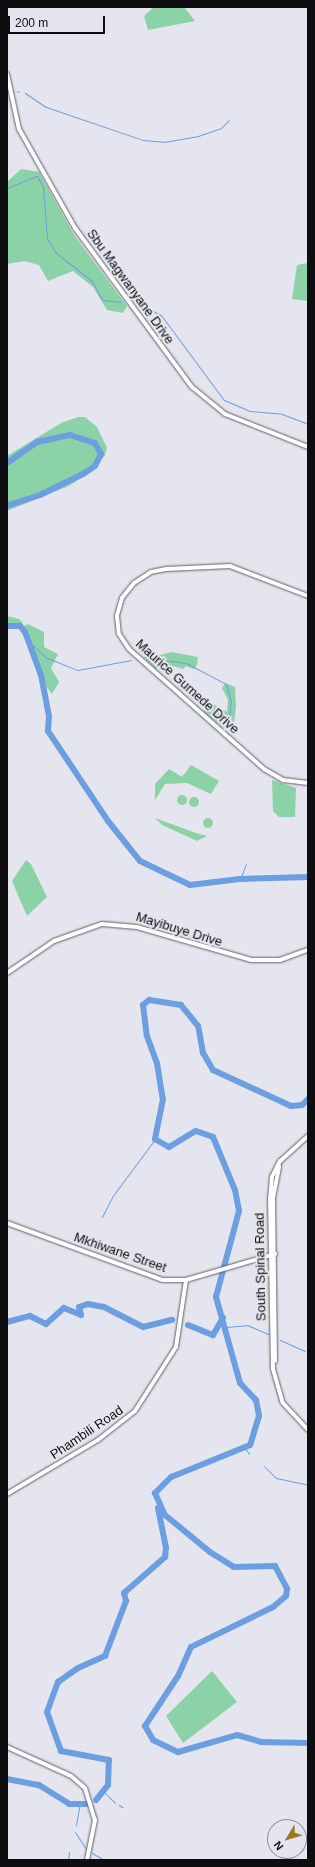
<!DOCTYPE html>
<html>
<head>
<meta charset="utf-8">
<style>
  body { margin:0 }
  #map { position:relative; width:315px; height:1867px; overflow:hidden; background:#e5e5ef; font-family:Helvetica,sans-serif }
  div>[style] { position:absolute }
  .green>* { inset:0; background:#8bd3a6 }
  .round { border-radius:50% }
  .stream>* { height:1px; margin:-0.5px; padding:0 0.5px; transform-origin:0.5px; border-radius:0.5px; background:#6c9fe1 }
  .river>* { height:6px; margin:-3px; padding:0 3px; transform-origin:3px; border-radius:3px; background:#6c9fe1 }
  .roads { filter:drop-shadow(0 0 1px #606069) drop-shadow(0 0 1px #606069) }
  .secondary>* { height:4px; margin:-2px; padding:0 2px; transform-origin:2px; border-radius:2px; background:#fff }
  span { translate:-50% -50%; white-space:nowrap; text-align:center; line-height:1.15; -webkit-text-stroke:4px #e5e5ef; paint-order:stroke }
  .street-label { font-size:13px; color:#0e0e11 }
  .frame { position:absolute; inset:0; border:8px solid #0e0e11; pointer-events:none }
  .north { position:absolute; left:267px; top:1819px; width:40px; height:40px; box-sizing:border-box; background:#e5e5ef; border:1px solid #8f8f96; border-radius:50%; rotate:232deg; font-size:11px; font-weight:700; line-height:16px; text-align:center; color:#0e0e11 }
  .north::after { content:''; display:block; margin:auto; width:14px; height:18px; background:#9b7823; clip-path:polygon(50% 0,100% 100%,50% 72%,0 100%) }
  .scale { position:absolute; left:8px; top:16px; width:97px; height:18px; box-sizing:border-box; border:2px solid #0e0e11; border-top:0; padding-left:5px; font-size:12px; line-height:14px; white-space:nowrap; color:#0e0e11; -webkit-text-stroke:3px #e5e5ef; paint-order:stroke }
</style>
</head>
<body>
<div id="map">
  <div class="green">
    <i style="clip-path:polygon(154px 7px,184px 7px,195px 21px,148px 30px,144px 16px)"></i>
    <i style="clip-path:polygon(21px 169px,39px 172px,74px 235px,127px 306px,123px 313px,107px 310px,93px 287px,73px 271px,48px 281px,39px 265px,25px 261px,7px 264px,7px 182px)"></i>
    <i style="clip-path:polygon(308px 263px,308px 301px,292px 299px,297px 265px)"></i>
    <i style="clip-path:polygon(78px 417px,85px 417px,97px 427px,107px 448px,105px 455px,94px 469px,69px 486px,7px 511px,7px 456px,61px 423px)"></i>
    <i style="clip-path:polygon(7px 616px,19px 619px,23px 623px,7px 623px)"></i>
    <i style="clip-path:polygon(28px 624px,44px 632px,44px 647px,58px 654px,51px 668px,59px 682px,52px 694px,44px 684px,24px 626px)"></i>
    <i style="clip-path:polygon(171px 652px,198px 657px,197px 665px,194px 669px,186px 666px,183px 669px,163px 663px,156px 669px,145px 659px)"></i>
    <i style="clip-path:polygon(225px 683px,235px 687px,236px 706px,234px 723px,226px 730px,203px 711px,211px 703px,227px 712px,228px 700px,222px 688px)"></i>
    <i style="clip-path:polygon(191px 765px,219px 781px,211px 794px,187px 783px,165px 784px,155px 800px,155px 784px,169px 769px,182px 777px)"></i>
    <i style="clip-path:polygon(272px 780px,296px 788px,295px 817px,279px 817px,273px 811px)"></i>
    <i class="round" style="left:177px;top:795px;width:10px;height:10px"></i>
    <i class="round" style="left:189px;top:797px;width:10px;height:10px"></i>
    <i style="clip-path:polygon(155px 818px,196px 833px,207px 836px,197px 841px,162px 825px)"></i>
    <i class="round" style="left:203px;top:818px;width:10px;height:10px"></i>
    <i style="clip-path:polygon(26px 860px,31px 864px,47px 897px,27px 916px,12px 881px)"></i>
    <i style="clip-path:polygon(212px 1671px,237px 1702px,183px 1743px,166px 1716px)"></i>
  </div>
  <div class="stream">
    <i style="left:17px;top:91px;width:2px;rotate:27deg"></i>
    <i style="left:25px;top:93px;width:25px;rotate:34deg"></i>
    <i style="left:46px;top:107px;width:102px;rotate:18.8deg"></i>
    <i style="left:143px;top:140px;width:21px;rotate:5deg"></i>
    <i style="left:164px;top:142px;width:35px;rotate:-10deg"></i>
    <i style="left:198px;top:136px;width:24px;rotate:-19deg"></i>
    <i style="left:221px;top:128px;width:11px;rotate:-45deg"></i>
    <i style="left:7px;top:188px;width:32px;rotate:-22deg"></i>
    <i style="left:37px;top:176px;width:13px;rotate:61deg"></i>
    <i style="left:43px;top:187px;width:51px;rotate:85.5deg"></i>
    <i style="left:47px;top:238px;width:17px;rotate:59deg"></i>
    <i style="left:56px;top:253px;width:46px;rotate:37.9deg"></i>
    <i style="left:92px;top:281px;width:21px;rotate:62deg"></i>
    <i style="left:102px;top:300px;width:19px;rotate:6deg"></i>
    <i style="left:138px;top:303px;width:26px;rotate:28deg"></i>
    <i style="left:161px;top:315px;width:106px;rotate:53.5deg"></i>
    <i style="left:224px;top:400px;width:28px;rotate:23deg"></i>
    <i style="left:250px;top:411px;width:32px;rotate:5deg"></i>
    <i style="left:282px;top:414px;width:28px;rotate:21deg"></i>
    <i style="left:26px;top:639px;width:26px;rotate:43deg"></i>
    <i style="left:45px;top:657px;width:35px;rotate:22deg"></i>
    <i style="left:78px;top:670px;width:54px;rotate:-10.7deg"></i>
    <i style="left:144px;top:657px;width:42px;rotate:8.1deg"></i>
    <i style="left:186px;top:663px;width:45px;rotate:27.7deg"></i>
    <i style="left:226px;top:684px;width:18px;rotate:74deg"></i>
    <i style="left:231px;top:701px;width:26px;rotate:97deg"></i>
    <i style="left:240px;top:879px;width:16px;rotate:-68deg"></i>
    <i style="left:102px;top:1217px;width:22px;rotate:-63deg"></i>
    <i style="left:112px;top:1197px;width:72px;rotate:-53.4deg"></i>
    <i style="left:226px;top:1327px;width:21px;rotate:-5deg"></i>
    <i style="left:247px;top:1325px;width:23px;rotate:23deg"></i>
    <i style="left:280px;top:1340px;width:27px;rotate:24deg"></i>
    <i style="left:245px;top:1448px;width:7px;rotate:56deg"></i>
    <i style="left:264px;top:1466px;width:17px;rotate:45deg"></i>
    <i style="left:276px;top:1478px;width:33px;rotate:12deg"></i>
    <i style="left:105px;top:1793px;width:14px;rotate:45deg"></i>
    <i style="left:119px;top:1805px;width:4px;rotate:34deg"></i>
    <i style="left:76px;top:1825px;width:22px;rotate:-80deg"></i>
    <i style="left:75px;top:1832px;width:20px;rotate:57deg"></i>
    <i style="left:92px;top:1853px;width:14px;rotate:30deg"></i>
    <i style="left:68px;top:1860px;width:8px;rotate:-83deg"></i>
  </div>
  <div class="river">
    <i style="left:7px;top:463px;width:37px;rotate:-35deg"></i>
    <i style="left:37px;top:442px;width:34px;rotate:-12deg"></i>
    <i style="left:70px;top:435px;width:26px;rotate:18deg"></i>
    <i style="left:95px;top:443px;width:13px;rotate:61deg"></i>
    <i style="left:101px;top:454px;width:13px;rotate:117deg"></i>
    <i style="left:95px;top:466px;width:14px;rotate:146deg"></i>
    <i style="left:83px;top:474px;width:48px;rotate:154deg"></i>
    <i style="left:40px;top:495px;width:35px;rotate:162deg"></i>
    <i style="left:7px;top:626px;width:13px"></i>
    <i style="left:20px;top:626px;width:8px;rotate:50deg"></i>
    <i style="left:25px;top:632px;width:46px;rotate:69.6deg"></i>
    <i style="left:41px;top:675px;width:42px;rotate:79deg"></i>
    <i style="left:49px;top:716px;width:15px;rotate:94deg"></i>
    <i style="left:48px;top:731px;width:108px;rotate:56.3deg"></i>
    <i style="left:108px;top:821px;width:51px;rotate:51.3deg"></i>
    <i style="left:140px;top:861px;width:55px;rotate:25.6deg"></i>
    <i style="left:190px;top:885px;width:50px;rotate:-6.8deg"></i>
    <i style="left:240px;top:879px;width:68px;rotate:-1.7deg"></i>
    <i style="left:308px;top:1099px;width:8px;rotate:135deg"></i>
    <i style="left:302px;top:1105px;width:11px;rotate:175deg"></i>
    <i style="left:291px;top:1106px;width:86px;rotate:-155.2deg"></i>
    <i style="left:213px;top:1070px;width:20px;rotate:-120deg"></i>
    <i style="left:203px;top:1053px;width:27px;rotate:-100deg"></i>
    <i style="left:198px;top:1026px;width:27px;rotate:-129deg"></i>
    <i style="left:181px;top:1005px;width:32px;rotate:-171deg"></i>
    <i style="left:149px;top:1000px;width:8px;rotate:140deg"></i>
    <i style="left:143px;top:1005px;width:31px;rotate:83deg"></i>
    <i style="left:147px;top:1036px;width:29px;rotate:70deg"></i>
    <i style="left:157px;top:1063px;width:36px;rotate:81deg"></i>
    <i style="left:163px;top:1099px;width:41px;rotate:101.3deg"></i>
    <i style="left:155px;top:1139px;width:16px;rotate:30deg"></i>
    <i style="left:169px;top:1147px;width:31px;rotate:-31deg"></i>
    <i style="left:196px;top:1131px;width:18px;rotate:19deg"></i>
    <i style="left:213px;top:1137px;width:57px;rotate:67.5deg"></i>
    <i style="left:235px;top:1190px;width:21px;rotate:79deg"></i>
    <i style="left:239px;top:1211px;width:89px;rotate:105deg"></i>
    <i style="left:216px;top:1297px;width:89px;rotate:74.4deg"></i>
    <i style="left:240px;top:1383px;width:23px;rotate:47deg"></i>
    <i style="left:256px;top:1400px;width:16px;rotate:79deg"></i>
    <i style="left:259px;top:1416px;width:30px;rotate:107deg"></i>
    <i style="left:250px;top:1445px;width:85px;rotate:157.9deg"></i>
    <i style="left:171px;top:1477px;width:23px;rotate:135deg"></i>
    <i style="left:155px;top:1493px;width:24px;rotate:66deg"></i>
    <i style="left:165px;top:1515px;width:58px;rotate:39.4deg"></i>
    <i style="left:210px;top:1552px;width:28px;rotate:32deg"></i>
    <i style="left:234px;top:1567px;width:41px;rotate:-1.4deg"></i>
    <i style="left:275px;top:1566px;width:26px;rotate:62deg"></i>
    <i style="left:287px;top:1589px;width:7px;rotate:98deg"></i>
    <i style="left:286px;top:1596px;width:17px;rotate:140deg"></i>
    <i style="left:273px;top:1607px;width:91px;rotate:154deg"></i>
    <i style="left:191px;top:1647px;width:32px;rotate:114deg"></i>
    <i style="left:178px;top:1676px;width:60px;rotate:123.4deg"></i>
    <i style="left:145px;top:1726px;width:16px;rotate:60deg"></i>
    <i style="left:153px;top:1740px;width:28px;rotate:26deg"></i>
    <i style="left:178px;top:1752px;width:61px;rotate:-16.1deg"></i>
    <i style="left:237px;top:1735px;width:25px;rotate:16deg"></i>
    <i style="left:261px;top:1742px;width:47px;rotate:1.2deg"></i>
    <i style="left:7px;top:1322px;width:24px;rotate:-15deg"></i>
    <i style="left:30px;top:1316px;width:18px;rotate:27deg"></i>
    <i style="left:46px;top:1324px;width:24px;rotate:-42deg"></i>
    <i style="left:64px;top:1308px;width:18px;rotate:22deg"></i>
    <i style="left:81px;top:1315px;width:8px;rotate:-104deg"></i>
    <i style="left:79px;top:1307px;width:9px;rotate:-18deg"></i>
    <i style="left:88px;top:1304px;width:16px;rotate:11deg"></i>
    <i style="left:104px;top:1307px;width:44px;rotate:27.1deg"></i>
    <i style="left:143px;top:1327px;width:30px;rotate:-14deg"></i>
    <i style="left:188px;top:1325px;width:27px;rotate:22deg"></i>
    <i style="left:213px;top:1335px;width:20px;rotate:-60deg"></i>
    <i style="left:7px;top:1779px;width:33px;rotate:11deg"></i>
    <i style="left:39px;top:1785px;width:36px;rotate:32deg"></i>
    <i style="left:69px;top:1804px;width:17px"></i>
    <i style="left:96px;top:1800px;width:19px;rotate:-51deg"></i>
    <i style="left:108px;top:1785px;width:25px;rotate:-88deg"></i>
    <i style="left:109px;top:1760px;width:49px;rotate:-169.4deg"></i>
    <i style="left:61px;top:1751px;width:41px;rotate:-109.7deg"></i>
    <i style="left:47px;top:1712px;width:32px;rotate:-70deg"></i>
    <i style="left:58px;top:1682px;width:24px;rotate:-35deg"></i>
    <i style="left:78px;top:1668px;width:30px;rotate:-24deg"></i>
    <i style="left:105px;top:1656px;width:59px;rotate:-69.1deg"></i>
    <i style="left:126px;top:1601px;width:8px;rotate:-104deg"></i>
    <i style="left:124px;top:1593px;width:55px;rotate:-41.3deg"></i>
    <i style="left:165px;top:1557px;width:9px;rotate:-84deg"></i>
    <i style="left:166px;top:1548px;width:41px;rotate:-101.3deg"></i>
  </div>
  <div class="roads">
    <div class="secondary">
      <i style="left:7px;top:74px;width:56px;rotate:77.7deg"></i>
      <i style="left:19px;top:129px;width:114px;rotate:60.5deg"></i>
      <i style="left:75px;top:228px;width:197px;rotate:53.7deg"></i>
      <i style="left:192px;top:387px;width:43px;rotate:39.3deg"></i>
      <i style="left:225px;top:414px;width:89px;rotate:21.7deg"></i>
      <i style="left:308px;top:596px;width:84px;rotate:-159deg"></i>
      <i style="left:230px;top:566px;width:64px;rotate:177.3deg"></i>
      <i style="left:166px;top:569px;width:15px;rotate:169deg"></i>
      <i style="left:151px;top:572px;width:20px;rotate:147deg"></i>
      <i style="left:134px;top:583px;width:19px;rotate:129deg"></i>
      <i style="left:122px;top:598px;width:19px;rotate:106deg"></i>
      <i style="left:117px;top:616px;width:18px;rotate:84deg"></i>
      <i style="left:119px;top:634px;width:18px;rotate:56deg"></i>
      <i style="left:129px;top:649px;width:181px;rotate:41.6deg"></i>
      <i style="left:264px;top:769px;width:22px;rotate:30deg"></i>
      <i style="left:283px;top:780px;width:25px;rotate:7deg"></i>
      <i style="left:7px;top:973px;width:57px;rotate:-34.2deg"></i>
      <i style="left:54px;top:941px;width:51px;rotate:-19.5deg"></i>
      <i style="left:102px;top:924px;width:35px;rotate:5deg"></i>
      <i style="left:137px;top:927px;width:119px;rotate:16.1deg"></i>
      <i style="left:251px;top:960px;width:29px"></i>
      <i style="left:280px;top:960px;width:30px;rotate:-20deg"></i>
      <i style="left:308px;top:1136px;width:38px;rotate:138deg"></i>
      <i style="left:280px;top:1161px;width:18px;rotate:117deg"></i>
      <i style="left:272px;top:1177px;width:21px;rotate:95deg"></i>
      <i style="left:270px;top:1198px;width:171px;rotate:89deg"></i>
      <i style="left:273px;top:1369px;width:35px;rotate:74deg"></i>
      <i style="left:283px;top:1403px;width:37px;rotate:47deg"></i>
      <i style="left:7px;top:1223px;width:166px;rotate:20.1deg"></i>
      <i style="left:163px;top:1280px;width:23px"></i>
      <i style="left:186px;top:1280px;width:93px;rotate:-16.3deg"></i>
      <i style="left:275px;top:1361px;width:163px;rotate:-90.7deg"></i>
      <i style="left:273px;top:1198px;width:32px;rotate:-79deg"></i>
      <i style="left:7px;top:1494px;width:106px;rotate:-30.7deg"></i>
      <i style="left:98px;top:1440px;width:47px;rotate:-38.1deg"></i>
      <i style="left:135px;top:1411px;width:76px;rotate:-57.4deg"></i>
      <i style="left:176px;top:1347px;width:68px;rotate:-81.5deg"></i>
      <i style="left:7px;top:1747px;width:70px;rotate:24.4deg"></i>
      <i style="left:71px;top:1776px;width:18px;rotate:41deg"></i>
      <i style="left:85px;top:1788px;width:34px;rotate:73deg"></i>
      <i style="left:95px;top:1820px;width:41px;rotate:101.3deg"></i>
    </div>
  </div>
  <div class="street-label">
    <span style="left:130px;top:287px;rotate:54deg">Sbu Magwanyane Drive</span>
    <span style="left:187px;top:687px;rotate:42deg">Maurice Gumede Drive</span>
    <span style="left:179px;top:930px;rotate:17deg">Mayibuye Drive</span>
    <span style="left:120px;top:1253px;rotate:19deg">Mkhiwane Street</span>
    <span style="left:261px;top:1267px;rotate:-91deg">South Spinal Road</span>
    <span style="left:87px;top:1433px;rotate:-34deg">Phambili Road</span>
  </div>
  <div class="frame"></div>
  <div class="north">N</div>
  <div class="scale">200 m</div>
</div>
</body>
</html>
